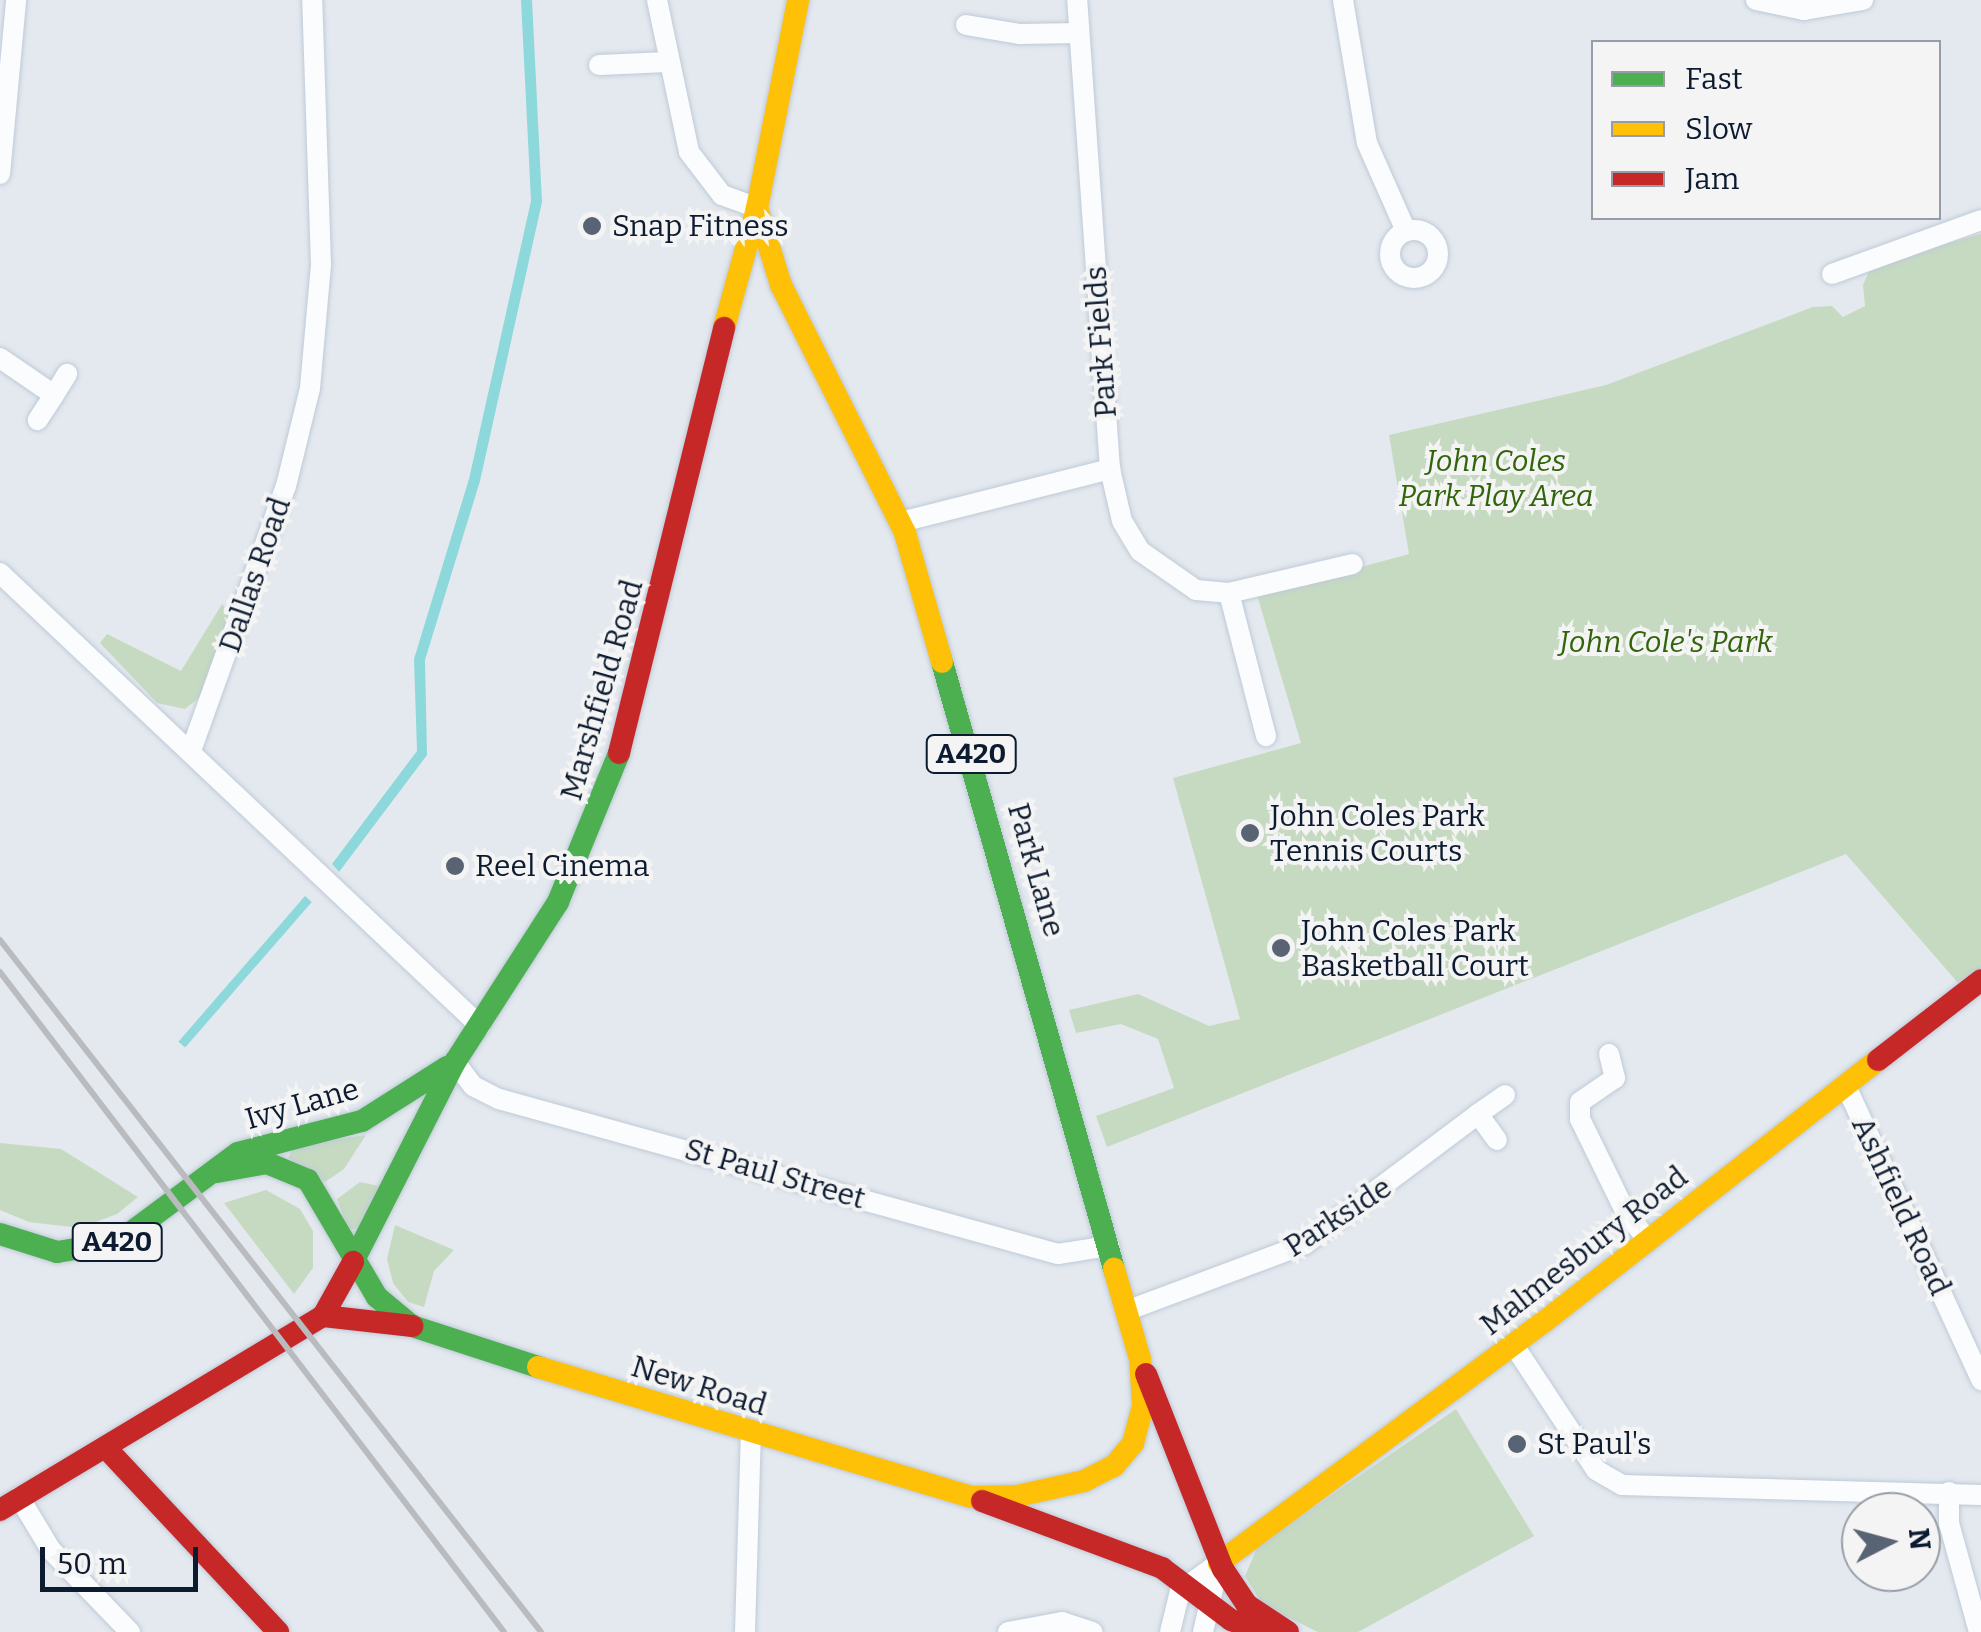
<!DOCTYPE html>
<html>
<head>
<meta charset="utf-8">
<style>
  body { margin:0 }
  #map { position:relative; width:1981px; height:1632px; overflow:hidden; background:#e4e9ef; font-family:Bitter,serif }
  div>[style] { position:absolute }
  .green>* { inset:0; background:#c6dac2 }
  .water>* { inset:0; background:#8cd8db; transform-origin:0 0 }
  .roads { filter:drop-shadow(0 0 2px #bfcad7) drop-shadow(0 0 2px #bfcad7) }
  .street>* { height:20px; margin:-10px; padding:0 10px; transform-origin:10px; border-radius:10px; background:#fbfcfd }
  .street>.ring { margin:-10px; padding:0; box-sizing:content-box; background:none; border:20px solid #fbfcfd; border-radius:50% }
  .fast>* { height:22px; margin:-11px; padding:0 11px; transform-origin:11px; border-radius:11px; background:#4caf50 }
  .slow>* { height:22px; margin:-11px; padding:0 11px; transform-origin:11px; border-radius:11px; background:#ffc107 }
  .jam>* { height:22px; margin:-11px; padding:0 11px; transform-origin:11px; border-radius:11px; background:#c62828 }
  .rail>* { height:6px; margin:-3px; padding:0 3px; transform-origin:3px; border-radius:3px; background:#b9bbbf }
  .dots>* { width:28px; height:28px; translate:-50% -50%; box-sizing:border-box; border:5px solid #f4f4f4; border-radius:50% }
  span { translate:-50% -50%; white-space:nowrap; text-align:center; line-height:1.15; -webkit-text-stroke:8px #f4f4f4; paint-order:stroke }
  .shield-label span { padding:2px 8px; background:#f4f4f4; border:2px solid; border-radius:8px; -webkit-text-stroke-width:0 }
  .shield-label { font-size:28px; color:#0c1b30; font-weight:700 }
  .poi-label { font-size:30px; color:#0c1b30 }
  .left { translate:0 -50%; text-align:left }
  .street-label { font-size:30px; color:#0c1b30 }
  .park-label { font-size:30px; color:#31650a; font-style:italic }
  .legend { position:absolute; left:1591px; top:40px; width:350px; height:180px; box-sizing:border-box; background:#f4f4f4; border:2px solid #979da6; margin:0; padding:12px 18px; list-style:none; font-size:30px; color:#0c1b30 }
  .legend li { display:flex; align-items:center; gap:20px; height:50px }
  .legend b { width:50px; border:2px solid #979da6 }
  .north { position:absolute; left:1841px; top:1492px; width:100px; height:100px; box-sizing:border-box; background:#f4f4f4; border:2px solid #979da6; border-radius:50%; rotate:84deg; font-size:28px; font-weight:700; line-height:40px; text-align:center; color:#0c1b30 }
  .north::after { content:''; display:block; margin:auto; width:35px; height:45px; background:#586373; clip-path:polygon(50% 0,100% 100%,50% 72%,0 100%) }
  .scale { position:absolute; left:40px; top:1547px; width:158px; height:45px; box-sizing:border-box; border:5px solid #0c1b30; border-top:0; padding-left:12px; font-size:30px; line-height:35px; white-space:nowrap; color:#0c1b30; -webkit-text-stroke:8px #f4f4f4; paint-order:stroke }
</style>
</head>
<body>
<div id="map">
  <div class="green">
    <i style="clip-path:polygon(1981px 234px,1981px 968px,1959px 984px,1846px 854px,1107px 1147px,1096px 1116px,1174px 1088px,1158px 1039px,1121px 1024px,1076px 1033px,1069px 1010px,1138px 994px,1209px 1026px,1240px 1019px,1173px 778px,1301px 743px,1257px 595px,1409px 554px,1389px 435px,1606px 385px,1813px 307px,1832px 306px,1843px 317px,1865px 306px,1863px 285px,1872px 265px)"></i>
    <i style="clip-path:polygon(222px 604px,233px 616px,202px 695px,185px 709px,157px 703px,100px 643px,107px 634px,181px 671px)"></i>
    <i style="clip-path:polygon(366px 1135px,344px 1169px,325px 1182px,288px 1158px,295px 1145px)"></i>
    <i style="clip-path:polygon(0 1143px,61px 1149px,138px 1197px,117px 1214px,80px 1228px,29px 1222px,0 1210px)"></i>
    <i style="clip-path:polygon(360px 1182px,379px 1186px,361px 1229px,348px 1229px,337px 1199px)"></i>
    <i style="clip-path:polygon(266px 1190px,300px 1209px,313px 1231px,313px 1268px,294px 1294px,224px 1203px)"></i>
    <i style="clip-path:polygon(395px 1225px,454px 1250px,434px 1271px,424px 1307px,408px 1302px,393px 1283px,387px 1259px)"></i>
    <i style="clip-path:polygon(1456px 1409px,1534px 1536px,1358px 1632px,1318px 1632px,1263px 1605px,1245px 1576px,1258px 1546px)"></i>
  </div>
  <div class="water">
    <i style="clip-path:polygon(521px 0,532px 0,542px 202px,480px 481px,425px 660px,427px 755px,339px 872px,332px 864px,417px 751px,414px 659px,469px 479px,531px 201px)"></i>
    <i style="left:305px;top:896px;width:9px;height:193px;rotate:41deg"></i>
  </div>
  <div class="roads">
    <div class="street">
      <i style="left:657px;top:0;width:155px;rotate:78.1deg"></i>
      <i style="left:689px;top:152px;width:54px;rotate:52.5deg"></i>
      <i style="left:722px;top:195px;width:37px;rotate:20deg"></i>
      <i style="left:1343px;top:0;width:145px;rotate:80.5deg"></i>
      <i style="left:1367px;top:143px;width:96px;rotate:66.1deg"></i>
      <i style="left:1756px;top:0;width:49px;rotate:11.8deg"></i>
      <i style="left:1804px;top:10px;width:60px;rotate:-9.6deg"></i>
      <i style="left:966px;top:25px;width:55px;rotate:9.5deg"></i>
      <i style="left:1020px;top:34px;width:59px;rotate:-1deg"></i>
      <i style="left:599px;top:65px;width:69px;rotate:-2.5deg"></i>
      <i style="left:0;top:174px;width:175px;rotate:-84.7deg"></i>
      <i class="ring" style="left:1390px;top:230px;width:28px;height:28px"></i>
      <i style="left:1832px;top:274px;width:158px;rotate:-19.9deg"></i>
      <i style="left:0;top:358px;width:65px;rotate:34.4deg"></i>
      <i style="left:54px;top:395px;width:30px;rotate:123deg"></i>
      <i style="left:54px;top:395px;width:25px;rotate:-58deg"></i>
      <i style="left:1110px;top:469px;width:53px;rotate:77deg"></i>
      <i style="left:1122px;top:521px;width:35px;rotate:59deg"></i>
      <i style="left:1140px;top:551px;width:68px;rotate:34.9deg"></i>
      <i style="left:1196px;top:590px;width:33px;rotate:5deg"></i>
      <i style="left:1229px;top:593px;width:127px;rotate:-13.2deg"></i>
      <i style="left:901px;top:522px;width:216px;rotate:-14.2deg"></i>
      <i style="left:1110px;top:469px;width:470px;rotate:-94deg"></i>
      <i style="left:0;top:573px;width:660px;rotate:43.34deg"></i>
      <i style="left:1229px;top:593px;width:148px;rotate:75.5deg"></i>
      <i style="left:192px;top:748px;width:278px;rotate:-70.3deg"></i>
      <i style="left:286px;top:486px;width:101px;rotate:-76.2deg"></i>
      <i style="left:310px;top:388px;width:123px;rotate:-84.9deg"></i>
      <i style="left:321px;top:265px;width:265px;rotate:-91.9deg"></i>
      <i style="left:1609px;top:1054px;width:25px;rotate:76deg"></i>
      <i style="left:1615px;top:1078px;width:42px;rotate:145.6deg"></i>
      <i style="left:1580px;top:1102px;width:17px;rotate:90deg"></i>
      <i style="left:1580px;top:1119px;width:100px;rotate:63.9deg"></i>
      <i style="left:1624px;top:1209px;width:40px;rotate:53deg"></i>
      <i style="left:455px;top:1062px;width:30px;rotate:53deg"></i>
      <i style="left:473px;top:1086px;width:29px;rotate:27deg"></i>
      <i style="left:499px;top:1099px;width:580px;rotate:15.5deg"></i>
      <i style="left:1058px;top:1254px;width:52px;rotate:-8.9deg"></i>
      <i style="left:1846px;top:1086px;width:324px;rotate:65.3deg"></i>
      <i style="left:1478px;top:1114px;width:33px;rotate:-35deg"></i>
      <i style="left:1126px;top:1311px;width:191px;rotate:-20.5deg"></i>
      <i style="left:1305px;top:1244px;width:216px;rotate:-36.9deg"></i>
      <i style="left:1478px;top:1114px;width:32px;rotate:54deg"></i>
      <i style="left:1513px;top:1344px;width:151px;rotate:56.6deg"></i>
      <i style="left:1596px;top:1470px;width:30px;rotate:30deg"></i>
      <i style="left:1622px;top:1485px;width:359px;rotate:1.6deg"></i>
      <i style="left:1949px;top:1492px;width:31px;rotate:90deg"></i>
      <i style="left:1949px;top:1523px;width:113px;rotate:74.6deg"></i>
      <i style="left:19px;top:1497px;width:62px;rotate:58.9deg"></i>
      <i style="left:51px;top:1550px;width:114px;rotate:46.1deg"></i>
      <i style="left:745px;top:1632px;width:200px;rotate:-88.3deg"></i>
      <i style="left:1008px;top:1632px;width:55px;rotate:-10.5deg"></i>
      <i style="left:1062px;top:1622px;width:32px;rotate:18deg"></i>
      <i style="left:1170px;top:1632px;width:42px;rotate:-76.3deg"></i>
      <i style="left:1180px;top:1591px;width:48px;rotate:-35.7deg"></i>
      <i style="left:1203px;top:1632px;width:71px;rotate:-76.9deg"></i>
    </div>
    <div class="fast">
      <i style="left:942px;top:662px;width:631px;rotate:74.18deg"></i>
      <i style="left:217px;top:1172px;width:51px;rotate:-10.2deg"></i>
      <i style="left:267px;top:1163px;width:44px;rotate:22.5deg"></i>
      <i style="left:308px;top:1180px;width:136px;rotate:59.5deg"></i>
      <i style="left:377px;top:1297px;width:45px;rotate:39.6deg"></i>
      <i style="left:412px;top:1326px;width:133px;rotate:18deg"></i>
      <i style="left:0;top:1234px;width:60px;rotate:17.5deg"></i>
      <i style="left:57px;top:1252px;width:62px;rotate:-9.3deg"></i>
      <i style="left:118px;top:1242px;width:149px;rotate:-36.6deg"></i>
      <i style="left:238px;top:1153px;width:128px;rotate:-14.5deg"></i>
      <i style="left:362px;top:1121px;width:101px;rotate:-32.4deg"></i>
      <i style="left:353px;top:1262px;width:225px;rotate:-63deg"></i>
      <i style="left:455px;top:1062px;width:190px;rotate:-57.2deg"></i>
      <i style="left:558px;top:902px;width:161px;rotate:-67.7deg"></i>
    </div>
    <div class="slow">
      <i style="left:757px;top:208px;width:81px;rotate:72.7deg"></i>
      <i style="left:781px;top:285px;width:277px;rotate:63.4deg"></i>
      <i style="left:905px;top:533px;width:134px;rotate:74deg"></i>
      <i style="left:724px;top:328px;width:124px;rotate:-74.6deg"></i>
      <i style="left:757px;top:208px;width:212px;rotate:-78.8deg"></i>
      <i style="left:538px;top:1367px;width:452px;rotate:16.7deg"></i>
      <i style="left:971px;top:1497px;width:46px;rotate:-1.2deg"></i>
      <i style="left:1017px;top:1496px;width:69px;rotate:-12.6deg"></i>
      <i style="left:1084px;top:1481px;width:34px;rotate:-27deg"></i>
      <i style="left:1114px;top:1466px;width:30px;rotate:-50deg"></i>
      <i style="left:1133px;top:1443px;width:39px;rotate:-75deg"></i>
      <i style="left:1143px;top:1405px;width:46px;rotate:-93.7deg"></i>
      <i style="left:1140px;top:1359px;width:94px;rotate:-106.1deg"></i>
      <i style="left:1219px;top:1563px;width:406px;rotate:-36.6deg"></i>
      <i style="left:1545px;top:1321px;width:423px;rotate:-38.1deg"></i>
    </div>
    <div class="jam">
      <i style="left:619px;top:753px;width:438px;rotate:-76.1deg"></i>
      <i style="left:1878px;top:1060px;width:130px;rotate:-37.8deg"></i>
      <i style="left:323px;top:1316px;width:62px;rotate:-60.9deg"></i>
      <i style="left:1146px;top:1374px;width:210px;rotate:68.5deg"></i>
      <i style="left:1223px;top:1569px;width:43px;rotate:56.3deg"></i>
      <i style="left:1247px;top:1605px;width:49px;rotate:33.4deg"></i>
      <i style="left:106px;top:1448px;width:252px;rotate:46.9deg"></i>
      <i style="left:982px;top:1501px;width:192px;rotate:20.4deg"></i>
      <i style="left:1162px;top:1568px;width:86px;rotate:37deg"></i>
      <i style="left:1231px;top:1620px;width:33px;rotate:21deg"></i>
      <i style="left:0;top:1510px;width:377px;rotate:-31deg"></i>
      <i style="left:323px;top:1316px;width:90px;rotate:6.4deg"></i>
    </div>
  </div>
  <div class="rail">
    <i style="left:0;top:940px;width:878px;rotate:51.98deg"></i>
    <i style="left:0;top:972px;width:830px;rotate:52.63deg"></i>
  </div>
  <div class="dots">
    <i style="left:592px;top:226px;background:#586373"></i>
    <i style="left:1250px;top:833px;background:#586373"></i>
    <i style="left:455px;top:866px;background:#586373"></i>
    <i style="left:1281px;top:948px;background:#586373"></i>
    <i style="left:1517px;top:1444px;background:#586373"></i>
  </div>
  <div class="shield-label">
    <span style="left:971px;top:754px">A420</span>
    <span style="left:117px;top:1242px">A420</span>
  </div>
  <div class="poi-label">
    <span class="left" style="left:612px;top:226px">Snap Fitness</span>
    <span class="left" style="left:1270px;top:833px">John Coles Park<br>Tennis Courts</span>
    <span class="left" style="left:475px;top:866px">Reel Cinema</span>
    <span class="left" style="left:1301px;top:948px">John Coles Park<br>Basketball Court</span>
    <span class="left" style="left:1537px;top:1444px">St Paul's</span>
  </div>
  <div class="street-label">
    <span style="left:1101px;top:342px;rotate:-94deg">Park Fields</span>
    <span style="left:255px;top:575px;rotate:-71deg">Dallas Road</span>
    <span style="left:602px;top:690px;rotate:-74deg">Marshfield Road</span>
    <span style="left:1036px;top:870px;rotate:74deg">Park Lane</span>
    <span style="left:302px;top:1104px;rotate:-16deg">Ivy Lane</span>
    <span style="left:775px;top:1174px;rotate:16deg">St Paul Street</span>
    <span style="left:1901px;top:1206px;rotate:65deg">Ashfield Road</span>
    <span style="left:1338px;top:1217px;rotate:-33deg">Parkside</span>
    <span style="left:1584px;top:1251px;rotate:-38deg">Malmesbury Road</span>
    <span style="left:699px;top:1386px;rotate:17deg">New Road</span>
  </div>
  <div class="park-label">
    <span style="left:1496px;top:478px">John Coles<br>Park Play Area</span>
    <span style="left:1666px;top:642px">John Cole's Park</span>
  </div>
  <ul class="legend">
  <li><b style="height:12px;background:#4caf50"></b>Fast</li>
  <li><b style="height:12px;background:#ffc107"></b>Slow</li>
  <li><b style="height:12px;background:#c62828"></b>Jam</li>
  </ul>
  <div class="north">N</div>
  <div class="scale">50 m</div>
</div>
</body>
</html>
